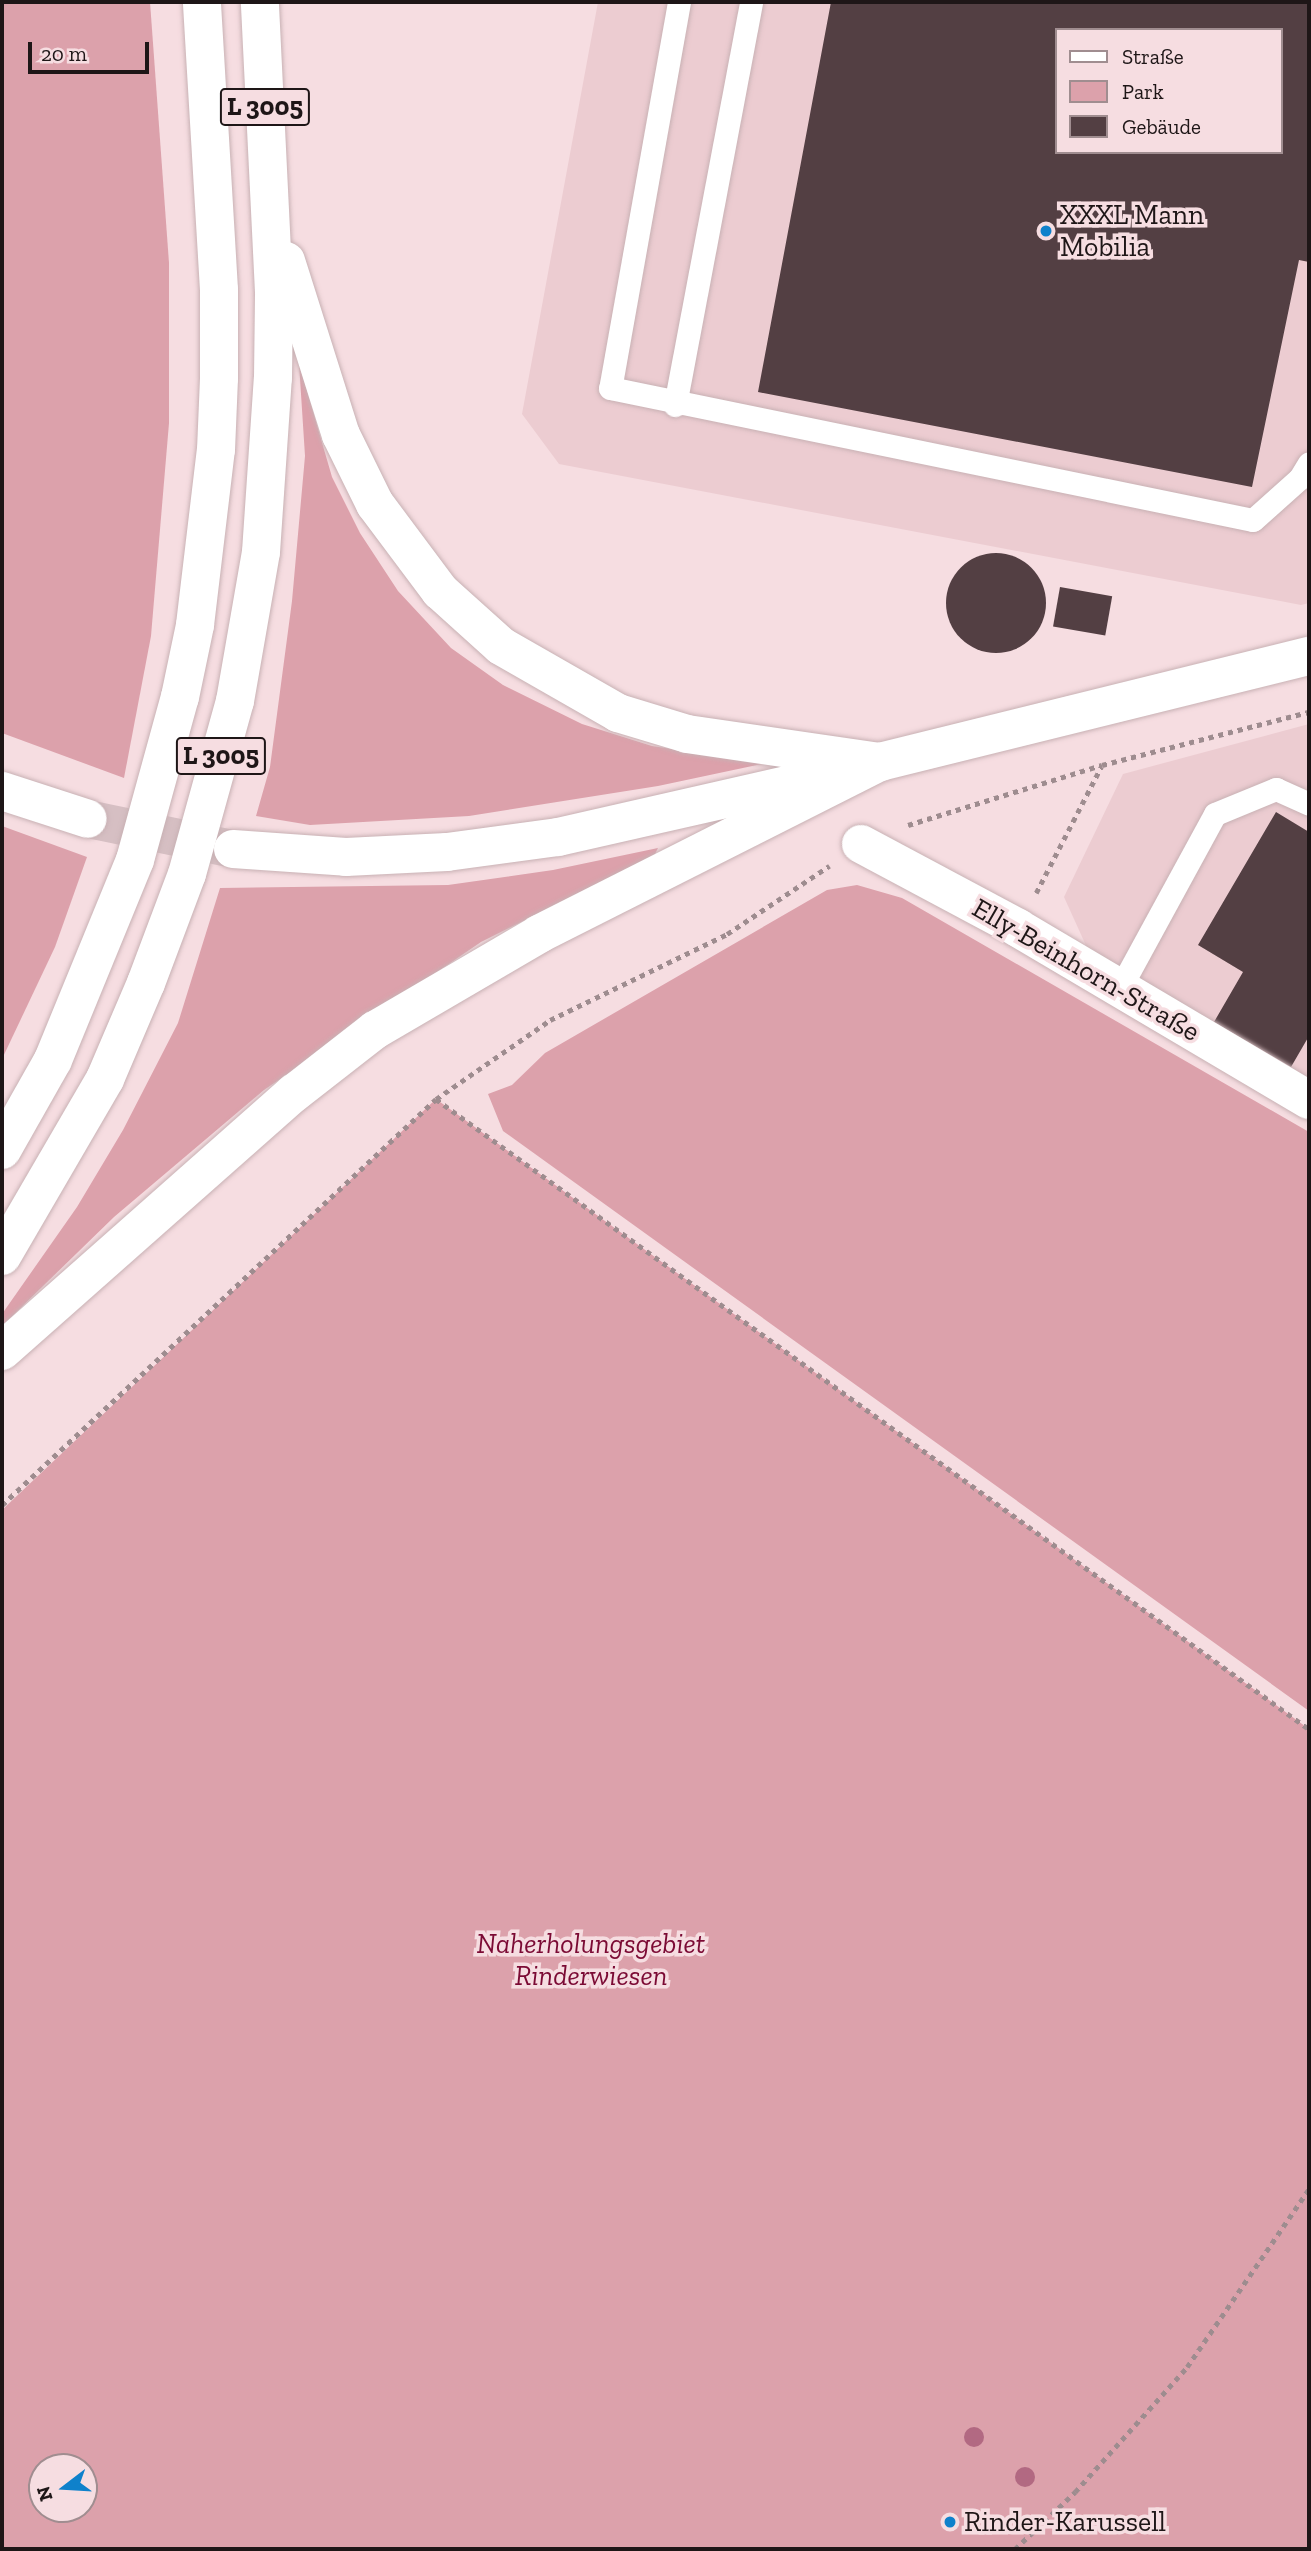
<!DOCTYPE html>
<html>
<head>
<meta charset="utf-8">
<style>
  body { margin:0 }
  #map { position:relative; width:1311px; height:2551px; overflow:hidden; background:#f6dde1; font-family:"Zilla Slab",serif }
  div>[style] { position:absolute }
  .built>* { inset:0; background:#ecccd1 }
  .green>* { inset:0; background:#dca1ab }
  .building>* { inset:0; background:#533f43; transform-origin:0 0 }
  .round { border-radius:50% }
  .highway-tunnel>* { height:38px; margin-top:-19px; transform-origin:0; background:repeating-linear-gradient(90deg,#d6bfc3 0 38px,transparent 0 57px) }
  .path>* { height:4.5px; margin-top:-2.25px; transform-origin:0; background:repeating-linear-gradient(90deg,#9e8c8f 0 5px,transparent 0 10px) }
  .roads { filter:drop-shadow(0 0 2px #c8b1b4) drop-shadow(0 0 2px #c8b1b4) }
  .lane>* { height:23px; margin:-11.5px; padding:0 11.5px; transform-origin:11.5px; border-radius:11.5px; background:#fff }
  .street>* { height:38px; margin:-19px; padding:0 19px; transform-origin:19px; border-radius:19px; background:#fff }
  .secondary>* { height:38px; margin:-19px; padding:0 19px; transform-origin:19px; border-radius:19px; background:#fff }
  .highway>* { height:38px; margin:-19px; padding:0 19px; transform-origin:19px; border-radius:19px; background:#fff }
  .trees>* { width:20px; height:20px; margin:-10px; border-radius:50%; background:#b26982 }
  .dots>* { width:19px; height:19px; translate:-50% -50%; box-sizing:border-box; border:4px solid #f6dde1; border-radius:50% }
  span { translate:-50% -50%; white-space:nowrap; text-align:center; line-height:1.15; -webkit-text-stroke:7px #f6dde1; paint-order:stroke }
  .shield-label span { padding:2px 5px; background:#f6dde1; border:2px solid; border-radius:5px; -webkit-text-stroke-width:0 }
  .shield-label { font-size:26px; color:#1e1617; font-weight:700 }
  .poi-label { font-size:28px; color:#1e1617 }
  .left { translate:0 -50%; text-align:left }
  .street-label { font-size:28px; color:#1e1617 }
  .park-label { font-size:28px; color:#7b0a34; font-style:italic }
  .frame { position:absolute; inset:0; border:4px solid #1e1617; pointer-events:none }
  .legend { position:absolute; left:1055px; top:28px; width:228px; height:126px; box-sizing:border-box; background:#f6dde1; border:2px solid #a08d90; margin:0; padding:9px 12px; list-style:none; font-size:21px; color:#1e1617 }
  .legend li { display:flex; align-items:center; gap:14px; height:35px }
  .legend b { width:35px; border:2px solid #a08d90 }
  .north { position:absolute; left:28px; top:2453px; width:70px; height:70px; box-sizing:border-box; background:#f6dde1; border:2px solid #a08d90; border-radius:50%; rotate:253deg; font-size:19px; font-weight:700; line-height:28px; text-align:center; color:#1e1617 }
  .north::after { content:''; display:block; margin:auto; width:24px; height:32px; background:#0f81cb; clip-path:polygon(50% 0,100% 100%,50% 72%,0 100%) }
  .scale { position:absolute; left:28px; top:42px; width:121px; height:32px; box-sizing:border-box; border:4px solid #1e1617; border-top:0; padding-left:9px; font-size:21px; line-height:24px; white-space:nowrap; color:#1e1617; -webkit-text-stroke:5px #f6dde1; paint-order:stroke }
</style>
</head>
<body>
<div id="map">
  <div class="built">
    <i style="clip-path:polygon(evenodd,598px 2px,1309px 2px,1309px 603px,1301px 605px,559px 464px,522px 414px,598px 2px,1057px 30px,1281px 30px,1281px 152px,1057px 152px,1057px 30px)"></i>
    <i style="clip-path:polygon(1309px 724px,1309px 1084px,1093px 961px,1064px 897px,1123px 774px)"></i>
  </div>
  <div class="green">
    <i style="clip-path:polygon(2px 2px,150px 2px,169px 263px,169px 423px,151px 636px,124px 778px,2px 733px)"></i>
    <i style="clip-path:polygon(299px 363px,332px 477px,360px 533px,398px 591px,451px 648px,503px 685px,582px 724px,652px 746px,766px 763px,658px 786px,469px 816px,310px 825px,256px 816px,270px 767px,292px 601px,305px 456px)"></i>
    <i style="clip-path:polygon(2px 826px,87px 857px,55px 947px,2px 1059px)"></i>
    <i style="clip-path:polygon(658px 848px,654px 856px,481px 942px,264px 1090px,114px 1217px,2px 1326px,2px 1314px,77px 1207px,123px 1130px,178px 1023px,220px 888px,448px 885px,553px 870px)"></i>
    <i style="clip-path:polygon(857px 885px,902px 898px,1309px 1132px,1309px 1711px,503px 1131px,488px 1094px,512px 1085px,545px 1053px,827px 890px)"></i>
    <i style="clip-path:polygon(evenodd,436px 1099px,1309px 1729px,1309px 2549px,2px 2549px,2px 1510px,436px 1099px,84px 2467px,84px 2509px,42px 2509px,42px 2467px,84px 2467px)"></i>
  </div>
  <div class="building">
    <i style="clip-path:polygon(evenodd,831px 2px,1309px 2px,1309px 262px,1299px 260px,1252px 487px,758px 392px,831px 2px,1057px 30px,1281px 30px,1281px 152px,1057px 152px,1057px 30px)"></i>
    <i class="round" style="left:946px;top:553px;width:100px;height:100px"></i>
    <i style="left:1060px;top:587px;width:53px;height:40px;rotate:10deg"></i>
    <i style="clip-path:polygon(1276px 812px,1309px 832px,1309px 1036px,1291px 1067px,1214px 1022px,1243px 972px,1198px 945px)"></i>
  </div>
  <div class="highway-tunnel">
    <i style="left:88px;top:819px;width:143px;rotate:11.7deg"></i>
  </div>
  <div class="path">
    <i style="left:908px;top:825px;width:203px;rotate:-17.2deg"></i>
    <i style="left:1102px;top:765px;width:214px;rotate:-14.4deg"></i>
    <i style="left:1036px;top:893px;width:142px;rotate:-62.7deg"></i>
    <i style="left:436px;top:1099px;width:1077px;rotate:35.82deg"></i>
    <i style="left:2px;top:1505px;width:594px;rotate:-43.09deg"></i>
    <i style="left:436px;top:1099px;width:139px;rotate:-34.7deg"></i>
    <i style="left:550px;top:1020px;width:197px;rotate:-25.9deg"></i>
    <i style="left:727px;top:934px;width:123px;rotate:-33.7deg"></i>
    <i style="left:1015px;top:2549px;width:83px;rotate:-43.5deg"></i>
    <i style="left:1075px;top:2492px;width:168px;rotate:-48.1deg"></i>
    <i style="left:1187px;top:2367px;width:216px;rotate:-55.6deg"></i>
  </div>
  <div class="roads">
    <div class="lane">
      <i style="left:679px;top:2px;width:392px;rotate:100.1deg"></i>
      <i style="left:610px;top:388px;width:656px;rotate:11.6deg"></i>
      <i style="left:1253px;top:520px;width:63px;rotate:-41.8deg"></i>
      <i style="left:1300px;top:478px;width:17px;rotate:-59deg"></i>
      <i style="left:675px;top:405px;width:410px;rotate:-79.3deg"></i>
      <i style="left:1119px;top:990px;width:200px;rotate:-61.4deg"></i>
      <i style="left:1215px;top:814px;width:66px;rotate:-22.3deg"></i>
      <i style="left:1276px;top:789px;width:36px;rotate:24deg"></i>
    </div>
    <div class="street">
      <i style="left:861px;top:844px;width:178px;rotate:28.1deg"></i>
      <i style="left:1018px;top:928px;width:338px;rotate:30.6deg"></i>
    </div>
    <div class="secondary">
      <i style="left:880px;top:762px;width:442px;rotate:-13.9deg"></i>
    </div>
    <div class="highway">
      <i style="left:286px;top:261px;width:182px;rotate:72.5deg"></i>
      <i style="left:341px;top:435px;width:77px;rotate:63.8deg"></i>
      <i style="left:375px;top:504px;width:109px;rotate:53.2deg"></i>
      <i style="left:440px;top:591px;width:82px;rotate:42deg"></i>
      <i style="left:501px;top:646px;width:135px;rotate:29.8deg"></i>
      <i style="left:618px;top:713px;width:72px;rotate:16.9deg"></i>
      <i style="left:687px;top:734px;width:195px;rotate:8.3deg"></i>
      <i style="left:2px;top:791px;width:90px;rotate:18deg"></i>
      <i style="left:233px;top:849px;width:113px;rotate:4deg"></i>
      <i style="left:346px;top:857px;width:101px;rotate:-2.8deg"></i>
      <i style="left:447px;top:852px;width:112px;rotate:-7.7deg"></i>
      <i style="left:558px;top:837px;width:266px;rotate:-12.8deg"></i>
      <i style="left:2px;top:1150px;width:103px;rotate:-60.5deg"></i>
      <i style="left:53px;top:1060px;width:216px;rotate:-67.7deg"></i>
      <i style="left:135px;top:860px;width:169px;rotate:-74.6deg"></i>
      <i style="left:180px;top:697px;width:74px;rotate:-78.2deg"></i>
      <i style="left:195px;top:625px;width:176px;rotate:-83.2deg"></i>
      <i style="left:216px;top:450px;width:72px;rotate:-87.6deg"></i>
      <i style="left:219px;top:378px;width:88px;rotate:-90deg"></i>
      <i style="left:219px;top:290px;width:289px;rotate:-93.4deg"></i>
      <i style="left:2px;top:1256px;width:205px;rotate:-59.8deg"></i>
      <i style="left:105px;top:1079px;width:104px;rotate:-66.9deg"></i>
      <i style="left:146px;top:983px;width:116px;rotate:-69.4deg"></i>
      <i style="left:187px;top:874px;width:180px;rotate:-74.5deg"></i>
      <i style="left:235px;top:701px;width:151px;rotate:-80.1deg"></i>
      <i style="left:261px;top:552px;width:174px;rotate:-86.1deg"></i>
      <i style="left:273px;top:378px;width:86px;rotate:-89.3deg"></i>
      <i style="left:274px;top:292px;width:290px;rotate:-92.8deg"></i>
      <i style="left:2px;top:1351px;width:390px;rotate:-41.5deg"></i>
      <i style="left:294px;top:1093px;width:103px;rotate:-37.9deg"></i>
      <i style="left:375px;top:1030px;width:190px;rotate:-30.3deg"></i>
      <i style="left:539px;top:934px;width:382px;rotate:-26.8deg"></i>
    </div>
  </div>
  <div class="trees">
    <i style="left:974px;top:2437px"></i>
    <i style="left:1025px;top:2477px"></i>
  </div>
  <div class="dots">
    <i style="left:1046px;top:231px;background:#0f81cb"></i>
    <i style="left:950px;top:2522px;background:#0f81cb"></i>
  </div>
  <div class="shield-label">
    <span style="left:265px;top:107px">L 3005</span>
    <span style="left:221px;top:756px">L 3005</span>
  </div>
  <div class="poi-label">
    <span class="left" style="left:1060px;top:231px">XXXL Mann<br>Mobilia</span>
    <span class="left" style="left:964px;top:2522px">Rinder-Karussell</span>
  </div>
  <div class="street-label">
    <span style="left:1086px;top:970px;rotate:30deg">Elly-Beinhorn-Straße</span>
  </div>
  <div class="park-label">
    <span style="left:591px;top:1960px">Naherholungsgebiet<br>Rinderwiesen</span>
  </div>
  <div class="frame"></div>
  <ul class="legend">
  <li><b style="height:9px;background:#fff"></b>Straße</li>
  <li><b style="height:19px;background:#dca1ab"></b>Park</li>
  <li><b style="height:19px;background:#533f43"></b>Gebäude</li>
  </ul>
  <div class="north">N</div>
  <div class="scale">20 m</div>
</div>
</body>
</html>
